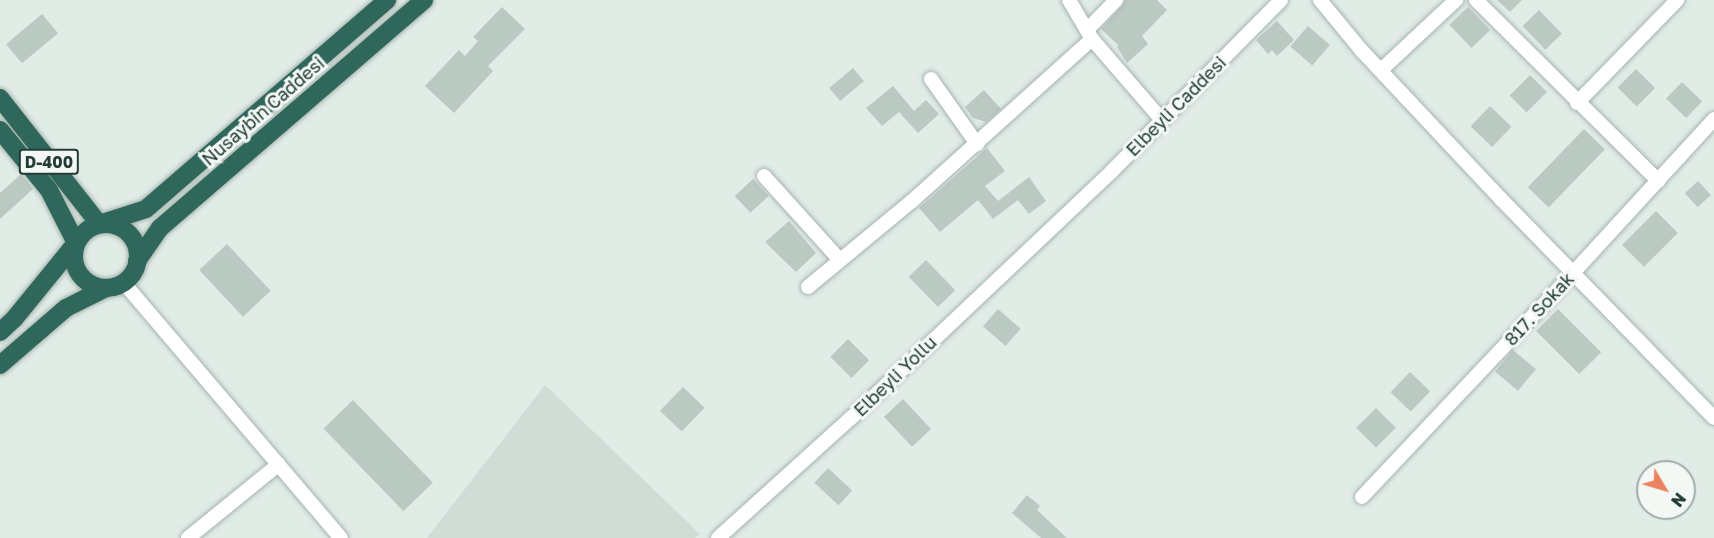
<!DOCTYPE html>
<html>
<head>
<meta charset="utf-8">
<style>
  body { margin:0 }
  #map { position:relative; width:1714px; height:538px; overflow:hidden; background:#e2ece7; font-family:"Golos Text",sans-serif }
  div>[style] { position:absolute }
  .built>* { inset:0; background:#d0dcd6 }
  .building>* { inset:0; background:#bbc9c3; transform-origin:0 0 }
  .roads { filter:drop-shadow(0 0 2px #a5b4ae) drop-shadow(0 0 2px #a5b4ae) }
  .minor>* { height:14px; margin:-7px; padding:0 7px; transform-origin:7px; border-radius:7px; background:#fff }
  .highway>* { height:18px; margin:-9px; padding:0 9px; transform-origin:9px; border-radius:9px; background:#30675b }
  .highway>.ring { margin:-9px; padding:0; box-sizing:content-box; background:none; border:18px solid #30675b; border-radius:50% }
  span { translate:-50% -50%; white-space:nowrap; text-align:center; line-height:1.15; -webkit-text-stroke:6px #f3f8f5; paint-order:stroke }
  .shield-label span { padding:2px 4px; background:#f3f8f5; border:2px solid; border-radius:4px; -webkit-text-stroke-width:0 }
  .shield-label { font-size:16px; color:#233c35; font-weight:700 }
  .street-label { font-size:18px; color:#233c35 }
  .north { position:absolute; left:1636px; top:460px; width:60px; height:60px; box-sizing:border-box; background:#f3f8f5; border:2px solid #a0ada8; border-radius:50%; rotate:128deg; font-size:16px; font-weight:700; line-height:24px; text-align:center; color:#233c35 }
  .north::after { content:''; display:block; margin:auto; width:21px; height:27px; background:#ec8160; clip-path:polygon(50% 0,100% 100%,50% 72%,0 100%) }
</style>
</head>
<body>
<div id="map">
  <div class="built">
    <i style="clip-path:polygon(545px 385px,700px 534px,695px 538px,427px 538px)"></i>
  </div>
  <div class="building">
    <i style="clip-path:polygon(1125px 0,1157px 0,1167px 10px,1142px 36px,1148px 44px,1127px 63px,1117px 47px,1118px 45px,1101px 29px,1122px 6px)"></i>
    <i style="clip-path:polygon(1497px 0,1522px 0,1510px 12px)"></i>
    <i style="clip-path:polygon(502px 7px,525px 29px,488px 66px,493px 71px,454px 113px,425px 86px,459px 50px,465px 56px,478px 41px,473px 37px)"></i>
    <i style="left:1468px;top:7px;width:32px;height:26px;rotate:46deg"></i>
    <i style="left:1539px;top:10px;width:33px;height:23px;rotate:46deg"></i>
    <i style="left:42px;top:14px;width:25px;height:47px;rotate:50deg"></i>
    <i style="clip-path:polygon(1277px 21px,1294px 40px,1277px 56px,1272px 50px,1268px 54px,1256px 40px)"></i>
    <i style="left:1308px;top:26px;width:29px;height:27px;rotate:41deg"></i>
    <i style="left:853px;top:68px;width:17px;height:31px;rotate:50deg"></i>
    <i style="left:1636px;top:69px;width:27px;height:26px;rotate:45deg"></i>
    <i style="left:1530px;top:75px;width:24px;height:29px;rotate:45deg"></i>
    <i style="left:1682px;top:82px;width:28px;height:23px;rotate:44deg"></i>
    <i style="clip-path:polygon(893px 86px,914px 111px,926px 100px,939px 114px,918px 133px,899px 112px,882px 126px,866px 108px)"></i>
    <i style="clip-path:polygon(984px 90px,1001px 109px,986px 122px,973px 118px,965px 107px)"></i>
    <i style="left:1490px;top:106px;width:30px;height:28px;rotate:44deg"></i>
    <i style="left:1584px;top:129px;width:29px;height:81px;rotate:44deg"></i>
    <i style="clip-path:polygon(987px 148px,1005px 171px,985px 186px,998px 201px,1029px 177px,1046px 201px,1029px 214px,1018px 200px,993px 219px,978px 200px,940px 232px,919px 208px)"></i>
    <i style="clip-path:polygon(21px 174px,33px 189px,0 219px,0 193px)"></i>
    <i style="left:753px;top:179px;width:23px;height:25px;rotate:47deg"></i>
    <i style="left:1698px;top:181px;width:19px;height:18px;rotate:47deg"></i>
    <i style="left:1656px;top:211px;width:31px;height:48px;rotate:45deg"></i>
    <i style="clip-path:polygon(789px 221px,816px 253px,796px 272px,765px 242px)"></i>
    <i style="left:227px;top:244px;width:64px;height:38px;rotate:47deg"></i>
    <i style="left:926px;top:260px;width:42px;height:24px;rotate:46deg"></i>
    <i style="left:998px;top:309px;width:30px;height:23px;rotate:41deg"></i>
    <i style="left:1558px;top:309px;width:61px;height:31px;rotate:45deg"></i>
    <i style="left:848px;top:339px;width:30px;height:25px;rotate:45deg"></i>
    <i style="left:1513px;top:350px;width:30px;height:28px;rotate:40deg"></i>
    <i style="left:1410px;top:372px;width:28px;height:28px;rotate:44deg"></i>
    <i style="left:683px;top:387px;width:30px;height:33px;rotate:44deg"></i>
    <i style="left:903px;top:399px;width:41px;height:26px;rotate:47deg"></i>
    <i style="left:353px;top:400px;width:115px;height:41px;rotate:46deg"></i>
    <i style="left:1376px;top:408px;width:28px;height:28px;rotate:45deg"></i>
    <i style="left:828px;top:468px;width:33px;height:20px;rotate:43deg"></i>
    <i style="clip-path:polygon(1027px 495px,1040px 506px,1037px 510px,1067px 538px,1041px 538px,1012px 513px)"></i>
  </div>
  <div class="roads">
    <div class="minor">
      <i style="left:1069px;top:0;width:45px;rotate:59.5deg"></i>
      <i style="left:1092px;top:39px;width:107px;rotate:49.2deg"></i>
      <i style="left:1320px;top:0;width:66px;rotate:50.5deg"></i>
      <i style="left:1362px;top:51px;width:203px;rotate:46.8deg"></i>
      <i style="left:1501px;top:199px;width:305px;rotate:45.8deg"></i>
      <i style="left:1476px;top:0;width:257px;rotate:44.8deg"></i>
      <i style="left:1087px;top:30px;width:42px;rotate:-46deg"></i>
      <i style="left:1381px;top:70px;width:103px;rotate:-43deg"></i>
      <i style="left:931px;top:79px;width:80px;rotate:54.7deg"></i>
      <i style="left:1577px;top:103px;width:144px;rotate:-45.8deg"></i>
      <i style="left:764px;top:176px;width:113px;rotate:47.9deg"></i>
      <i style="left:123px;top:282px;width:336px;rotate:49.6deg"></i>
      <i style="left:808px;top:287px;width:135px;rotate:-39.6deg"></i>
      <i style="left:912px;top:201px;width:242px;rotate:-42deg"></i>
      <i style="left:1362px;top:497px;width:308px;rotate:-46.7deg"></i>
      <i style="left:1573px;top:273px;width:209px;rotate:-47.5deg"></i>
      <i style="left:188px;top:538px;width:117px;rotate:-39.1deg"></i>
      <i style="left:718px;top:538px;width:179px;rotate:-42.1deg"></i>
      <i style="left:851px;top:418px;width:359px;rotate:-43.4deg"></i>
      <i style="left:1112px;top:171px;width:240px;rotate:-45.3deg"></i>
    </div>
    <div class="highway">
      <i style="left:0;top:98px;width:160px;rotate:51.8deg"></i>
      <i style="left:0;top:130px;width:77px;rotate:50.8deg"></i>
      <i style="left:49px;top:190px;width:59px;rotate:63deg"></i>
      <i style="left:76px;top:243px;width:98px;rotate:129.2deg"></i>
      <i style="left:14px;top:319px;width:19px;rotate:137deg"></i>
      <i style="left:99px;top:224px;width:49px;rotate:-17.7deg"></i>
      <i style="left:146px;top:209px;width:319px;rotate:-40.9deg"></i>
      <i class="ring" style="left:74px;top:224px;width:46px;height:46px"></i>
      <i style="left:137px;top:261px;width:40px;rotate:-55.1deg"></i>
      <i style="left:160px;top:228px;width:349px;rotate:-40.8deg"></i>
      <i style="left:0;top:365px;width:87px;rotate:-40.8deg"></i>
      <i style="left:66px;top:308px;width:45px;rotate:-26.6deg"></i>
    </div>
  </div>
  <div class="shield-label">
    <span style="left:49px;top:162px">D-400</span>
  </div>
  <div class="street-label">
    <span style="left:1176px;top:106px;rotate:-45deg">Elbeyli Caddesi</span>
    <span style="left:263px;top:111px;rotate:-41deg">Nusaybin Caddesi</span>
    <span style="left:1539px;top:309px;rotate:-47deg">817. Sokak</span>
    <span style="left:895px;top:376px;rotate:-44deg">Elbeyli Yollu</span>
  </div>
  <div class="north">N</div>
</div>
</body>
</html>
